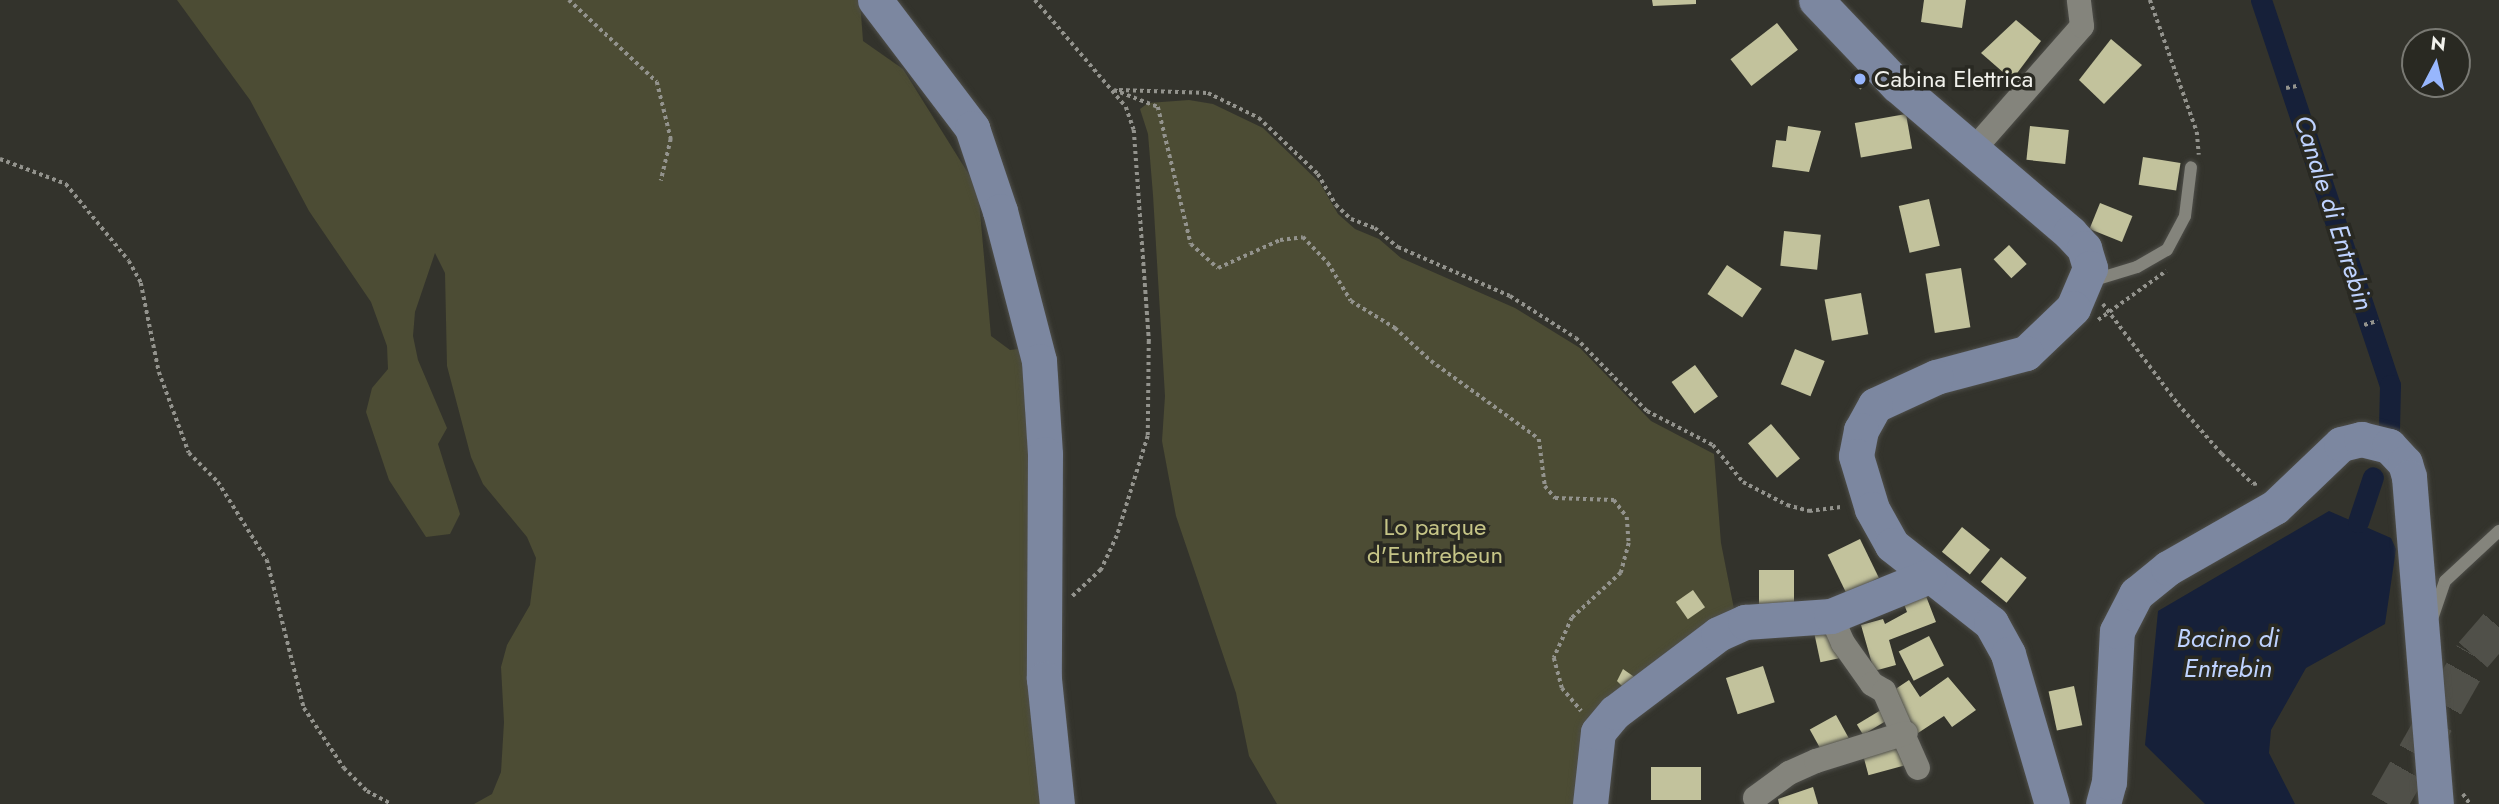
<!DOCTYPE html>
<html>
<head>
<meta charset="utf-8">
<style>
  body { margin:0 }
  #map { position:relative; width:2499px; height:804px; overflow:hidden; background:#33332c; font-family:Jost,sans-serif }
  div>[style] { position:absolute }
  .green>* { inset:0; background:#4c4c34 }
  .water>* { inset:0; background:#162039 }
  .canal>* { height:21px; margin:-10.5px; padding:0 10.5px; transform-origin:10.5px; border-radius:10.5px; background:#162039 }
  .building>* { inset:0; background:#c2c29c; transform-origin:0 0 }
  .highway-tunnel>* { height:38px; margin-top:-19px; transform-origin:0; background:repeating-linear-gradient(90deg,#505049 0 38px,transparent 0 57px) }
  .path>* { height:3.5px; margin-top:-1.75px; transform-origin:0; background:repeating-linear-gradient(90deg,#93938d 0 3.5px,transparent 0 7px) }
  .roads { filter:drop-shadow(0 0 2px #4e4e49) drop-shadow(0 0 2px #4e4e49) }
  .lane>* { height:12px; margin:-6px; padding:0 6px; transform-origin:6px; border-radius:6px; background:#84847c }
  .street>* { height:24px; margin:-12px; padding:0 12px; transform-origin:12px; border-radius:12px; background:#84847c }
  .secondary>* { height:35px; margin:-17.5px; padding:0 17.5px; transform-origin:17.5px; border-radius:17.5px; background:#7c87a0 }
  .dots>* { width:19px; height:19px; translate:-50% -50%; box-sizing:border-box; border:4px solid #292922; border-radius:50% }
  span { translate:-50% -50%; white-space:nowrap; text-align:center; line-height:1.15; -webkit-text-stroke:7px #292922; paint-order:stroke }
  .poi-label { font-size:24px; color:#f1f1ec }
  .left { translate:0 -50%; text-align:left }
  .park-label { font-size:24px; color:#c6c587 }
  .water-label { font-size:26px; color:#bfd3ff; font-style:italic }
  .north { position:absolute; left:2401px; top:28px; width:70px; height:70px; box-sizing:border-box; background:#292922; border:2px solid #797973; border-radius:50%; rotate:7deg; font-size:19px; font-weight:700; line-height:28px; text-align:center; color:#f1f1ec }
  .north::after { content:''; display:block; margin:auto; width:24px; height:32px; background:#97b6fd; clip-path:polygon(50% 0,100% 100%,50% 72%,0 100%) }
</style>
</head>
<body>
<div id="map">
  <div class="green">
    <i style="clip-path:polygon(177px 0,860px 0,863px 41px,903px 69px,978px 189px,991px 336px,1010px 350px,1026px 348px,1053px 804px,474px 804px,492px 794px,501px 772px,504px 722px,501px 667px,507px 645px,530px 605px,536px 558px,527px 537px,483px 484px,471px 457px,447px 366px,445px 273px,435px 253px,415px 312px,413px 336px,418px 360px,447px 428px,438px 444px,460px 514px,450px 534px,426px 537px,389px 480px,366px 412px,372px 388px,388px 369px,387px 346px,371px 302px,309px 211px,250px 100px)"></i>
    <i style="clip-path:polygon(1189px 100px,1213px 104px,1263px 128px,1320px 183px,1338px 214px,1355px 229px,1379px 239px,1401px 258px,1515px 308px,1580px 348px,1651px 421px,1714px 454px,1721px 543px,1735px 614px,1621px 696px,1580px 804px,1277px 804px,1249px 756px,1236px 693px,1176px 516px,1162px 441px,1165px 396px,1153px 195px,1148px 134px,1140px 109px,1148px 103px)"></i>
  </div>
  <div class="water">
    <i style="clip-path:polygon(2329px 511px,2391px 538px,2396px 549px,2385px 624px,2306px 668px,2271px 730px,2269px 753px,2295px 804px,2205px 804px,2145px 745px,2158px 611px)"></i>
  </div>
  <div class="canal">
    <i style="left:2261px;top:0;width:406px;rotate:71.5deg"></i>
    <i style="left:2390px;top:385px;width:43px;rotate:91.3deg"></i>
    <i style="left:2358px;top:522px;width:47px;rotate:-71.6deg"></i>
  </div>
  <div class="building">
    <i style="clip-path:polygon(1652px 0,1696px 0,1696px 4px,1653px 6px)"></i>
    <i style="clip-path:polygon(1924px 0,1966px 0,1962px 28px,1921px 22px)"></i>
    <i style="clip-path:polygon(2016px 20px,2041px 41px,2012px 80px,1981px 53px)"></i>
    <i style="left:1777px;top:23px;width:34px;height:59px;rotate:52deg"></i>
    <i style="clip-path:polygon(2111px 39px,2142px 65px,2104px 104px,2079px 80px)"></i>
    <i style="left:1861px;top:69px;width:14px;height:15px;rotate:45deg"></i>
    <i style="left:1906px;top:114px;width:35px;height:52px;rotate:80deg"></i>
    <i style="clip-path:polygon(1788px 126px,1821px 131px,1809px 172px,1772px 167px,1776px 140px,1786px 141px)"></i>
    <i style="left:2030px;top:126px;width:39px;height:34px;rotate:6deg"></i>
    <i style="left:2143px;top:157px;width:38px;height:28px;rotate:9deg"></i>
    <i style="left:1929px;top:199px;width:48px;height:31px;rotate:77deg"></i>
    <i style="left:2100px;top:203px;width:35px;height:28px;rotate:22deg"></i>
    <i style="left:1784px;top:231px;width:37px;height:35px;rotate:6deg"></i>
    <i style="left:2009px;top:245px;width:26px;height:21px;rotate:47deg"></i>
    <i style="left:1727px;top:265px;width:42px;height:35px;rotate:34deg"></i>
    <i style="left:1961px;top:268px;width:60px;height:36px;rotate:81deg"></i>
    <i style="left:1861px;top:293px;width:42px;height:37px;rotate:80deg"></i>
    <i style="left:1795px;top:349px;width:32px;height:38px;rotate:22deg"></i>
    <i style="left:1695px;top:365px;width:39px;height:29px;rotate:54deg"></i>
    <i style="left:1771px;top:424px;width:45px;height:30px;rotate:50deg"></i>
    <i style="left:1962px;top:527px;width:36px;height:32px;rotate:39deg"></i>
    <i style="left:1860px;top:539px;width:43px;height:36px;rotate:64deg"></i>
    <i style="left:2001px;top:557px;width:33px;height:32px;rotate:39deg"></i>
    <i style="left:1759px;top:570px;width:35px;height:38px"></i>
    <i style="left:1693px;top:590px;width:21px;height:21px;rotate:55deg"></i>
    <i style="clip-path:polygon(1926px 596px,1936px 622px,1889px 640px,1896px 665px,1874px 671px,1861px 625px,1883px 619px,1885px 624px,1907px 612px,1904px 604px)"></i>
    <i style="left:1833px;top:630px;width:29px;height:19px;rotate:78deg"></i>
    <i style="left:1929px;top:636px;width:33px;height:34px;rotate:63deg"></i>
    <i style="left:1763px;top:666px;width:38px;height:39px;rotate:72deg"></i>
    <i style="clip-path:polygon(1623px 669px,1640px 681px,1628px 692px,1617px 681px)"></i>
    <i style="clip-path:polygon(1948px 677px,1976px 710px,1952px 727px,1944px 716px,1918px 733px,1891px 692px,1909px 680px,1920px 697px)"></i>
    <i style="left:2074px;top:686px;width:40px;height:26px;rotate:78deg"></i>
    <i style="left:1886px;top:707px;width:12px;height:34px;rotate:59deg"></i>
    <i style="left:1836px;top:715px;width:26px;height:30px;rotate:61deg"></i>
    <i style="left:1900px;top:746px;width:20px;height:38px;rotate:75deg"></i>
    <i style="left:1651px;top:767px;width:50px;height:33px"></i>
    <i style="clip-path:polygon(1813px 787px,1818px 804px,1779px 804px,1778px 799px)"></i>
  </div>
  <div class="highway-tunnel">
    <i style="left:2388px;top:804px;width:172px;rotate:-60.3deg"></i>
    <i style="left:2473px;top:655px;width:40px;rotate:-49deg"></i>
  </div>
  <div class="path">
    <i style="left:569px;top:0;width:120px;rotate:43deg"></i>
    <i style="left:657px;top:82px;width:59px;rotate:76.2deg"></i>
    <i style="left:671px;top:139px;width:43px;rotate:103.4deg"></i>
    <i style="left:1035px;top:0;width:140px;rotate:49.6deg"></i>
    <i style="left:1126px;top:107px;width:24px;rotate:71deg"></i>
    <i style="left:1134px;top:130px;width:212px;rotate:85.9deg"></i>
    <i style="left:1149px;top:341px;width:95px;rotate:90.6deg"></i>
    <i style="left:1148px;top:436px;width:105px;rotate:107.2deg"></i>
    <i style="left:1117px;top:536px;width:38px;rotate:115deg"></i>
    <i style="left:1101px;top:570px;width:41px;rotate:137deg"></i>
    <i style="left:2150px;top:0;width:140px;rotate:70.4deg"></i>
    <i style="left:2197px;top:132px;width:23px;rotate:85deg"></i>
    <i style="left:2286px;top:88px;width:11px;rotate:-10deg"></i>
    <i style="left:1114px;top:90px;width:47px;rotate:21.1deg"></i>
    <i style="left:1158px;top:107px;width:141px;rotate:76.5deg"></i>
    <i style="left:1191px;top:244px;width:36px;rotate:42deg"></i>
    <i style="left:1218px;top:268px;width:68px;rotate:-24.3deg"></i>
    <i style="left:1280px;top:240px;width:23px;rotate:-7deg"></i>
    <i style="left:1303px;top:237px;width:36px;rotate:46deg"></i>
    <i style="left:1328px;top:263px;width:44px;rotate:58.8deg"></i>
    <i style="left:1351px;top:301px;width:52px;rotate:31.5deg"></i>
    <i style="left:1395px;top:328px;width:49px;rotate:42.5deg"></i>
    <i style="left:1431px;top:361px;width:133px;rotate:35.8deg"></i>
    <i style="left:1539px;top:439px;width:47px;rotate:82.7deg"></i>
    <i style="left:1545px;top:486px;width:16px;rotate:50deg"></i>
    <i style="left:1555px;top:498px;width:59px;rotate:1.9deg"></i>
    <i style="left:1614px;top:500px;width:21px;rotate:53deg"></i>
    <i style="left:1627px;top:517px;width:26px;rotate:86deg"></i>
    <i style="left:1629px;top:543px;width:31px;rotate:105deg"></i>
    <i style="left:1621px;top:573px;width:67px;rotate:137.4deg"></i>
    <i style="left:1572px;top:618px;width:44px;rotate:114.2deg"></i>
    <i style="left:1554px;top:658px;width:31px;rotate:75deg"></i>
    <i style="left:1562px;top:688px;width:30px;rotate:50deg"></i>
    <i style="left:1119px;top:90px;width:89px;rotate:1.9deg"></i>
    <i style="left:1208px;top:93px;width:57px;rotate:26.1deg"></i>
    <i style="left:1259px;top:118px;width:81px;rotate:43.5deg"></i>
    <i style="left:1318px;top:174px;width:36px;rotate:60deg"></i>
    <i style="left:1336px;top:205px;width:21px;rotate:43deg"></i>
    <i style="left:1351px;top:219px;width:26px;rotate:21deg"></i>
    <i style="left:1375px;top:228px;width:30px;rotate:40deg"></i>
    <i style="left:1398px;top:247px;width:122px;rotate:23.6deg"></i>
    <i style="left:1510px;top:296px;width:78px;rotate:32.5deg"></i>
    <i style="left:1576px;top:338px;width:102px;rotate:45.8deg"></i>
    <i style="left:1647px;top:411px;width:74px;rotate:27.3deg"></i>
    <i style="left:1713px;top:445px;width:48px;rotate:51deg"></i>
    <i style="left:1743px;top:482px;width:50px;rotate:27.6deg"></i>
    <i style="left:1787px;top:505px;width:23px;rotate:15deg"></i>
    <i style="left:1809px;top:511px;width:34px;rotate:-7deg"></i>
    <i style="left:0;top:159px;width:71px;rotate:20.7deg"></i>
    <i style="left:66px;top:184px;width:99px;rotate:50.7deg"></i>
    <i style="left:129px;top:261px;width:25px;rotate:61deg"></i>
    <i style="left:141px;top:283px;width:91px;rotate:78.6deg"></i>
    <i style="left:159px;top:372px;width:86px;rotate:69.7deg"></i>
    <i style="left:189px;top:453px;width:41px;rotate:45deg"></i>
    <i style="left:218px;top:482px;width:92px;rotate:57.9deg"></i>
    <i style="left:267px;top:560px;width:153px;rotate:76deg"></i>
    <i style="left:304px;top:708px;width:72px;rotate:56.3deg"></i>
    <i style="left:344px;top:768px;width:33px;rotate:45deg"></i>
    <i style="left:367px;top:791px;width:27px;rotate:28deg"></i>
    <i style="left:2103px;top:304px;width:125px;rotate:53.1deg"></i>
    <i style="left:2178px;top:404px;width:67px;rotate:48.7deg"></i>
    <i style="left:2222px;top:454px;width:43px;rotate:44.1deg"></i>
    <i style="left:2253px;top:484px;width:6px;rotate:-9deg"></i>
    <i style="left:2098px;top:320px;width:84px;rotate:-35.8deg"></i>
    <i style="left:2364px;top:325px;width:14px;rotate:-17deg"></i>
    <i style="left:2463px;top:794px;width:12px;rotate:55deg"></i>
  </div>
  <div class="roads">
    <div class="lane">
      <i style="left:2091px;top:281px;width:48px;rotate:-16.9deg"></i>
      <i style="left:2137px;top:267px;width:34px;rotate:-30deg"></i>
      <i style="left:2167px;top:250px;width:38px;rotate:-62deg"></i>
      <i style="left:2185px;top:216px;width:49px;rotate:-83deg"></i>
      <i style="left:2432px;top:619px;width:40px;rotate:-71.1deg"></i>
      <i style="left:2445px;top:581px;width:74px;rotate:-42.8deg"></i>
    </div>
    <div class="street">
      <i style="left:1975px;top:148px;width:162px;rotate:-48.7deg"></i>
      <i style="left:2082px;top:26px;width:26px;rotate:-97deg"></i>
      <i style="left:1831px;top:616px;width:30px;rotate:66deg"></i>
      <i style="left:1843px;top:643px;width:50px;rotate:54.7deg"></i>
      <i style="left:1872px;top:684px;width:14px;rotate:30deg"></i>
      <i style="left:1884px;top:691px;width:84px;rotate:66.2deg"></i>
      <i style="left:1755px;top:798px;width:42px;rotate:-36.3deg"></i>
      <i style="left:1789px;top:773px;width:30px;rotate:-24deg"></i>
      <i style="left:1816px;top:761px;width:94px;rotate:-17.3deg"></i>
    </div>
    <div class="secondary">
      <i style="left:875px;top:0;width:161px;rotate:52.8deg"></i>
      <i style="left:972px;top:128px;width:88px;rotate:71.4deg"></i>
      <i style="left:1000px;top:211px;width:155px;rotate:75.4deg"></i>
      <i style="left:1039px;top:361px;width:93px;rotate:86.3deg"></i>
      <i style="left:1045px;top:454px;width:225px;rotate:90.3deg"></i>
      <i style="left:1044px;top:679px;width:126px;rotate:84.1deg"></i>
      <i style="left:1816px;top:0;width:117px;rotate:46.4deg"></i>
      <i style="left:1897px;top:85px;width:228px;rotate:40.5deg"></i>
      <i style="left:2070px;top:233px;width:21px;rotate:47deg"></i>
      <i style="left:2084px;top:248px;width:21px;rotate:73deg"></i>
      <i style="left:2090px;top:268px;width:43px;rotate:113deg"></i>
      <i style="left:2073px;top:308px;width:65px;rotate:136.2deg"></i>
      <i style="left:2026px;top:353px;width:93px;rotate:165.1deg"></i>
      <i style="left:1936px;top:377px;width:67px;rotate:155.3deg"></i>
      <i style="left:1875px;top:405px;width:29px;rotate:119deg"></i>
      <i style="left:1861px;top:430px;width:26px;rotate:101deg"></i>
      <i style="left:1856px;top:456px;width:55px;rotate:73.2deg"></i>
      <i style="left:1872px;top:509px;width:41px;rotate:60.9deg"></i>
      <i style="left:1892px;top:545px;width:126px;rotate:38.2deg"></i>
      <i style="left:1991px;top:623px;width:35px;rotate:61deg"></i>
      <i style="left:2008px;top:654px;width:156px;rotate:73.7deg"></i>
      <i style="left:1590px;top:804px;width:72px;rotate:-83.7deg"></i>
      <i style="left:1598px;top:732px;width:26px;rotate:-50deg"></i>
      <i style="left:1615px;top:712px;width:129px;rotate:-37.1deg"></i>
      <i style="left:1718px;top:634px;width:30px;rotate:-24deg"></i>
      <i style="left:1745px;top:622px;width:86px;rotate:-4deg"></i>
      <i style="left:1831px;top:616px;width:106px;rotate:-22.2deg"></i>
      <i style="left:2103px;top:804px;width:23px;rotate:-75deg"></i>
      <i style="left:2109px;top:782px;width:151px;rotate:-87deg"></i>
      <i style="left:2117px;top:631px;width:42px;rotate:-62.8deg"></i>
      <i style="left:2136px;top:594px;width:41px;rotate:-39.1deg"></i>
      <i style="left:2168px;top:568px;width:123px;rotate:-29.7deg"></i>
      <i style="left:2275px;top:507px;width:91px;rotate:-43.7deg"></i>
      <i style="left:2341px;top:444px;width:21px;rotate:-14deg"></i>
      <i style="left:2361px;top:439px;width:29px;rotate:14deg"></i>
      <i style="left:2389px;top:446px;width:23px;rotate:47deg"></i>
      <i style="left:2405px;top:463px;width:15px;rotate:74deg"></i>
      <i style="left:2409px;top:477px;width:328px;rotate:85.3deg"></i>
    </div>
  </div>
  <div class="dots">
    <i style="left:1860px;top:79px;background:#97b6fd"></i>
  </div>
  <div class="poi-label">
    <span class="left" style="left:1874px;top:79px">Cabina Elettrica</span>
  </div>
  <div class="park-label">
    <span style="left:1435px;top:541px">Lo parque<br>d'Euntrebeun</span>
  </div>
  <div class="water-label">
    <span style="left:2333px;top:213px;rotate:72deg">Canale di Entrebin</span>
    <span style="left:2228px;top:654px">Bacino di<br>Entrebin</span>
  </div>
  <div class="north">N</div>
</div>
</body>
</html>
